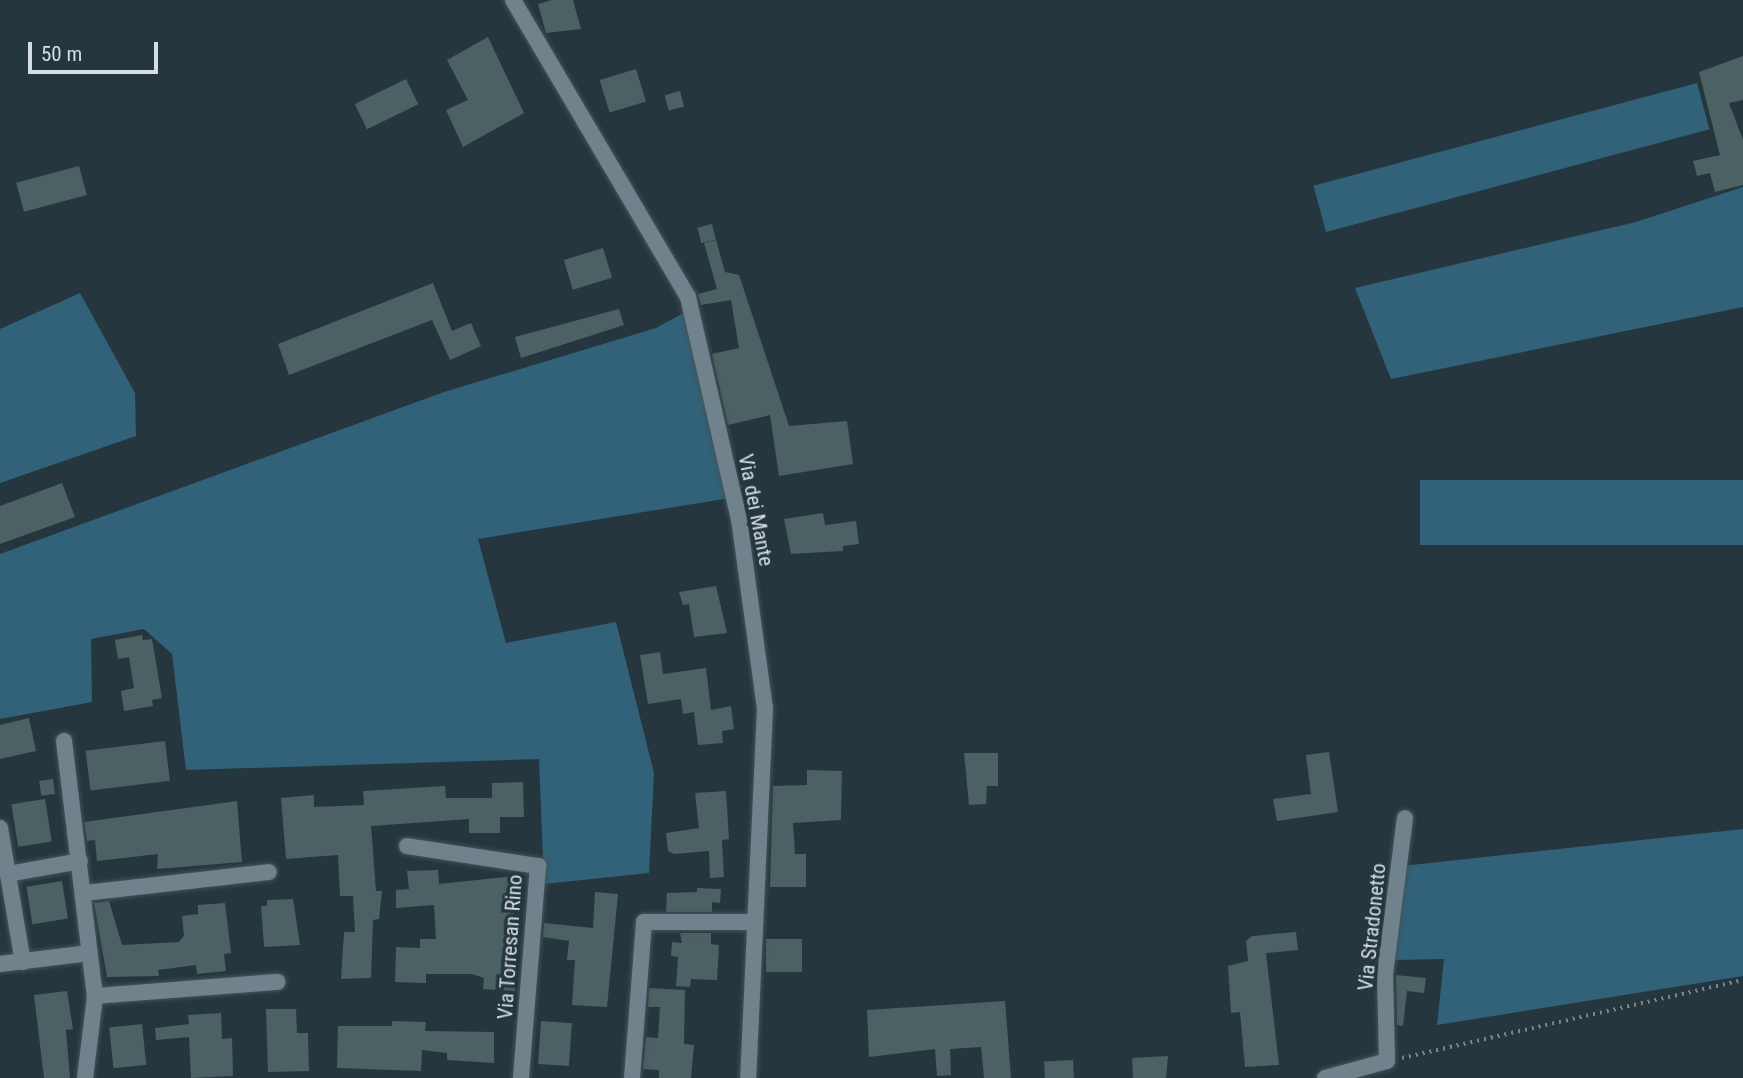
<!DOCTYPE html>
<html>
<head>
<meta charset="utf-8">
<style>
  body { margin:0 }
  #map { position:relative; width:1743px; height:1078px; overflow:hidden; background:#26363e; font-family:"Roboto Condensed",sans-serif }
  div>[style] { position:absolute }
  .green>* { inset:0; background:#316279; transform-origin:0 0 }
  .building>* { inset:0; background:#4c6163; transform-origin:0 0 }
  .path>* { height:3.5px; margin-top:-1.75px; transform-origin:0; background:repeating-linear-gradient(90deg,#78868c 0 2px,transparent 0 7px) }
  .roads { filter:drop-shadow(0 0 2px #45535a) drop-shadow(0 0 2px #45535a) }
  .street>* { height:16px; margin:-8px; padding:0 8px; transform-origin:8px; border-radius:8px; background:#70828c }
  span { translate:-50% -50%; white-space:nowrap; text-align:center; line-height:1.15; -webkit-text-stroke:7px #26363e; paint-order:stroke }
  .street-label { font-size:21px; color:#d4dee3 }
  .scale { position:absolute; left:28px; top:42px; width:130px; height:32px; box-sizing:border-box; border:4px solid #d4dee3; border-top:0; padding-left:9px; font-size:21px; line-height:24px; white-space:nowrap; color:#d4dee3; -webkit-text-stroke:5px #26363e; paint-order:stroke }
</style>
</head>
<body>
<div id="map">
  <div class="green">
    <i style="left:1697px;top:83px;width:48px;height:397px;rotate:75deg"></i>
    <i style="clip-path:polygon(1743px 187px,1743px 307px,1391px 379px,1355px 288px,1636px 222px)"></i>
    <i style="clip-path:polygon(80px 293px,135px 393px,136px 436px,0 483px,0 329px)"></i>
    <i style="clip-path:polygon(689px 310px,736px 497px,478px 539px,506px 643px,616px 622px,654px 773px,649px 873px,544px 884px,539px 759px,186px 770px,172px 654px,144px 629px,91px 639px,92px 702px,0 719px,0 554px,444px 392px,656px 328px)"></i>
    <i style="left:1743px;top:480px;width:65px;height:323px;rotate:90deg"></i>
    <i style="clip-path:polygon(1743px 829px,1743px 976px,1437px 1025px,1444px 959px,1392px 960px,1402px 866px)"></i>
  </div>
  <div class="building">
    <i style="clip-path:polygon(552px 0,573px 0,581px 29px,546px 33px,538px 4px)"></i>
    <i style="clip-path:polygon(488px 37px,524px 113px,463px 147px,446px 110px,468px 100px,447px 60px)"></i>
    <i style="clip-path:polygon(1743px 56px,1743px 100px,1729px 103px,1743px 140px,1743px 185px,1715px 192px,1710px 173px,1697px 176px,1693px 161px,1720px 155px,1699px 72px)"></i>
    <i style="left:636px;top:69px;width:34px;height:38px;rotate:73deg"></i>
    <i style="left:406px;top:79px;width:28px;height:57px;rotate:64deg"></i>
    <i style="left:680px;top:91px;width:16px;height:16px;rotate:75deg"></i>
    <i style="left:79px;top:166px;width:30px;height:65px;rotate:75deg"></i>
    <i style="left:712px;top:224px;width:16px;height:15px;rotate:76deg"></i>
    <i style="clip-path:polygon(716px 240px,725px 272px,739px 275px,789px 426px,847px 421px,853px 464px,779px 476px,770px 415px,728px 425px,712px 354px,739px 348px,731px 300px,701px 305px,698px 294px,717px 289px,704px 243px)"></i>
    <i style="left:603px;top:248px;width:31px;height:41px;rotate:73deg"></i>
    <i style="clip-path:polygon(433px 283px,452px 331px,471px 323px,481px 346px,450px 360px,432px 320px,289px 375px,278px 344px)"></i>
    <i style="clip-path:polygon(619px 309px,624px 325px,521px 358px,515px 337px)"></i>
    <i style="clip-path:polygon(62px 483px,75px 517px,0 544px,0 506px)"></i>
    <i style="clip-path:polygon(823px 513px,825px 525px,856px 521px,859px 544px,843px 546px,843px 551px,791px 554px,784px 519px)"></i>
    <i style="clip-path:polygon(716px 586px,727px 633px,694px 637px,689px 604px,683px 605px,679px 592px)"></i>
    <i style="clip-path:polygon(142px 635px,143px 640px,152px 639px,162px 698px,152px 700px,153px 706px,124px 711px,121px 691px,134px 688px,129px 657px,118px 659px,115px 640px)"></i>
    <i style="clip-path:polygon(660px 652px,663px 674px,706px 668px,711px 710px,731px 706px,734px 729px,722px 731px,723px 743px,698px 745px,694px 712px,683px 714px,681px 699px,648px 704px,640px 655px)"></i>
    <i style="clip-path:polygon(29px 718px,36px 751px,0 759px,0 725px)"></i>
    <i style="left:165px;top:741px;width:40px;height:80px;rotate:83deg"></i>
    <i style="clip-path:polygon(1329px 752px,1338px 812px,1277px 821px,1273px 799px,1311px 794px,1306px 755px)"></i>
    <i style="clip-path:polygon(964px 753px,998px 753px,998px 786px,987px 786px,986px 804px,969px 805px)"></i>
    <i style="clip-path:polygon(807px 770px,842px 771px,841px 820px,793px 823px,795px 854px,806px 854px,806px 887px,770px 887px,773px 786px,807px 785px)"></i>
    <i style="left:53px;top:779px;width:15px;height:14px;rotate:82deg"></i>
    <i style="clip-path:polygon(523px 782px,524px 817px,500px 817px,500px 833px,469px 833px,469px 819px,371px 826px,376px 891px,382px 891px,379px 919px,373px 920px,371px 978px,341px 979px,344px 932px,355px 932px,353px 896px,340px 896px,338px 855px,286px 859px,281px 798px,314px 795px,314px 807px,364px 805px,363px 791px,445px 786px,446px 798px,492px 798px,492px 783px)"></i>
    <i style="clip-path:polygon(726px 791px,729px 839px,722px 840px,724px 877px,710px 878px,709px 851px,674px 854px,668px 851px,666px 833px,699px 828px,695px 793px)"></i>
    <i style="left:45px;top:799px;width:43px;height:34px;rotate:81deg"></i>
    <i style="clip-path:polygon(237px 801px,242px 862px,157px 869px,158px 854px,97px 861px,95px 840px,87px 841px,84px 822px)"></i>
    <i style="clip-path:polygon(438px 870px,439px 884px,514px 876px,515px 991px,483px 989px,484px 978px,472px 974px,426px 974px,426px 983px,395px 982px,396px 947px,420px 948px,420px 939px,436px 939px,434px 905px,396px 908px,396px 890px,409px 889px,407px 871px)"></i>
    <i style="left:62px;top:881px;width:38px;height:36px;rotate:81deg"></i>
    <i style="clip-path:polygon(697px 888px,721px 889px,720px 903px,712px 902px,712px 912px,666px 912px,667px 893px,697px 892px)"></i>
    <i style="clip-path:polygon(595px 892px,618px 894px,607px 1007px,572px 1005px,575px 960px,567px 960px,569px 941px,543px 937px,544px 923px,593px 928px)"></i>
    <i style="clip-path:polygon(293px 899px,300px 945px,264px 947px,261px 906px,267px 906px,267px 900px)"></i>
    <i style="clip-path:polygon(109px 901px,122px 945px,179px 942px,184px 936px,182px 916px,198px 914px,198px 905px,225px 903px,231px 953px,224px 954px,226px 971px,197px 974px,196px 965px,158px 970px,159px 976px,107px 977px,94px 903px)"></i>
    <i style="clip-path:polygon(1296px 932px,1298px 950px,1266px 953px,1279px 1065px,1245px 1067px,1240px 1012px,1231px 1013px,1228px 966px,1248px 961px,1246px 941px,1252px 936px)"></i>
    <i style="clip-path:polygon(680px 933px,711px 933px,711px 944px,719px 945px,717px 980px,691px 979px,690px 987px,676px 986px,678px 957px,671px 956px,672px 942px,682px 943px)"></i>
    <i style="left:766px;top:939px;width:36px;height:33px"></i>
    <i style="clip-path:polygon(1396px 975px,1426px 978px,1424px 993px,1407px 991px,1403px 1026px,1397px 1025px)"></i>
    <i style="clip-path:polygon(649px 988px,685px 990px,684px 1044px,694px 1045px,691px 1078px,659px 1078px,659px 1070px,643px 1069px,646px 1037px,658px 1038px,660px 1007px,648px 1007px)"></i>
    <i style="clip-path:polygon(67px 991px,73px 1029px,66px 1030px,70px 1078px,44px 1078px,34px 995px)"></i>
    <i style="clip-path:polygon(1005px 1001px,1011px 1078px,984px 1078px,981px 1047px,950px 1049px,951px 1075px,937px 1076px,935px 1049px,869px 1057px,867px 1010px)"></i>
    <i style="clip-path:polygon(266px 1009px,296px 1009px,297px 1033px,308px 1033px,309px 1071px,268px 1072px)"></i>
    <i style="clip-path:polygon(221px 1013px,222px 1039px,232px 1038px,233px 1076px,191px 1078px,189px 1037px,156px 1040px,155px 1028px,189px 1024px,188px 1015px)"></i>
    <i style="clip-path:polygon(392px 1021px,426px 1022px,425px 1031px,494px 1032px,494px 1063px,447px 1060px,447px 1053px,422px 1050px,421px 1071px,337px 1068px,338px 1026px,392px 1026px)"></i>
    <i style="left:541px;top:1021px;width:31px;height:43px;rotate:4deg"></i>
    <i style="left:142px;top:1024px;width:41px;height:33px;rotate:84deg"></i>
    <i style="clip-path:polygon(1168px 1056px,1166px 1078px,1133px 1078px,1132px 1058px)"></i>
    <i style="left:1073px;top:1060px;width:18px;height:29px;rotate:87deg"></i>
  </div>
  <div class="path">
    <i style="left:1402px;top:1058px;width:350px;rotate:-12.9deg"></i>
  </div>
  <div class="roads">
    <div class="street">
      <i style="left:513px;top:0;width:345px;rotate:59.5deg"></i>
      <i style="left:688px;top:297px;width:228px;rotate:77.1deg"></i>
      <i style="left:739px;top:519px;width:191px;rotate:82.2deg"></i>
      <i style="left:765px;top:708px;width:370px;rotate:92.6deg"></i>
      <i style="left:64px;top:741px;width:257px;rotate:83.1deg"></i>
      <i style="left:95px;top:996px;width:183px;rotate:-4.4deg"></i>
      <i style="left:0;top:828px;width:136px;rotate:80.3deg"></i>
      <i style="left:407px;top:846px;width:133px;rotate:8.7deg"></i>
      <i style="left:538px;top:866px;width:213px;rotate:94.6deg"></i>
      <i style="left:8px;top:874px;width:73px;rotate:-10.2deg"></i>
      <i style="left:85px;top:893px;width:185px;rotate:-6.5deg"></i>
      <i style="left:0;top:964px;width:90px;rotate:-7deg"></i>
      <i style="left:85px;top:1078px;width:83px;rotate:-83deg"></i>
      <i style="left:632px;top:1078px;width:156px;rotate:-85.6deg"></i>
      <i style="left:644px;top:922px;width:111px"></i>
      <i style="left:1325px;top:1078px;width:64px;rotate:-15.3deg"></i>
      <i style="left:1387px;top:1061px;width:87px;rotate:-91.3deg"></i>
      <i style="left:1385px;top:974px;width:157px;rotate:-82.7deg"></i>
    </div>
  </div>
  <div class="street-label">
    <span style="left:756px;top:510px;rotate:79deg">Via dei Mante</span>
    <span style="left:1372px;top:927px;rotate:-84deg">Via Stradonetto</span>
    <span style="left:510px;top:947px;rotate:-86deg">Via Torresan Rino</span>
  </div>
  <div class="scale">50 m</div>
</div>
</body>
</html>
